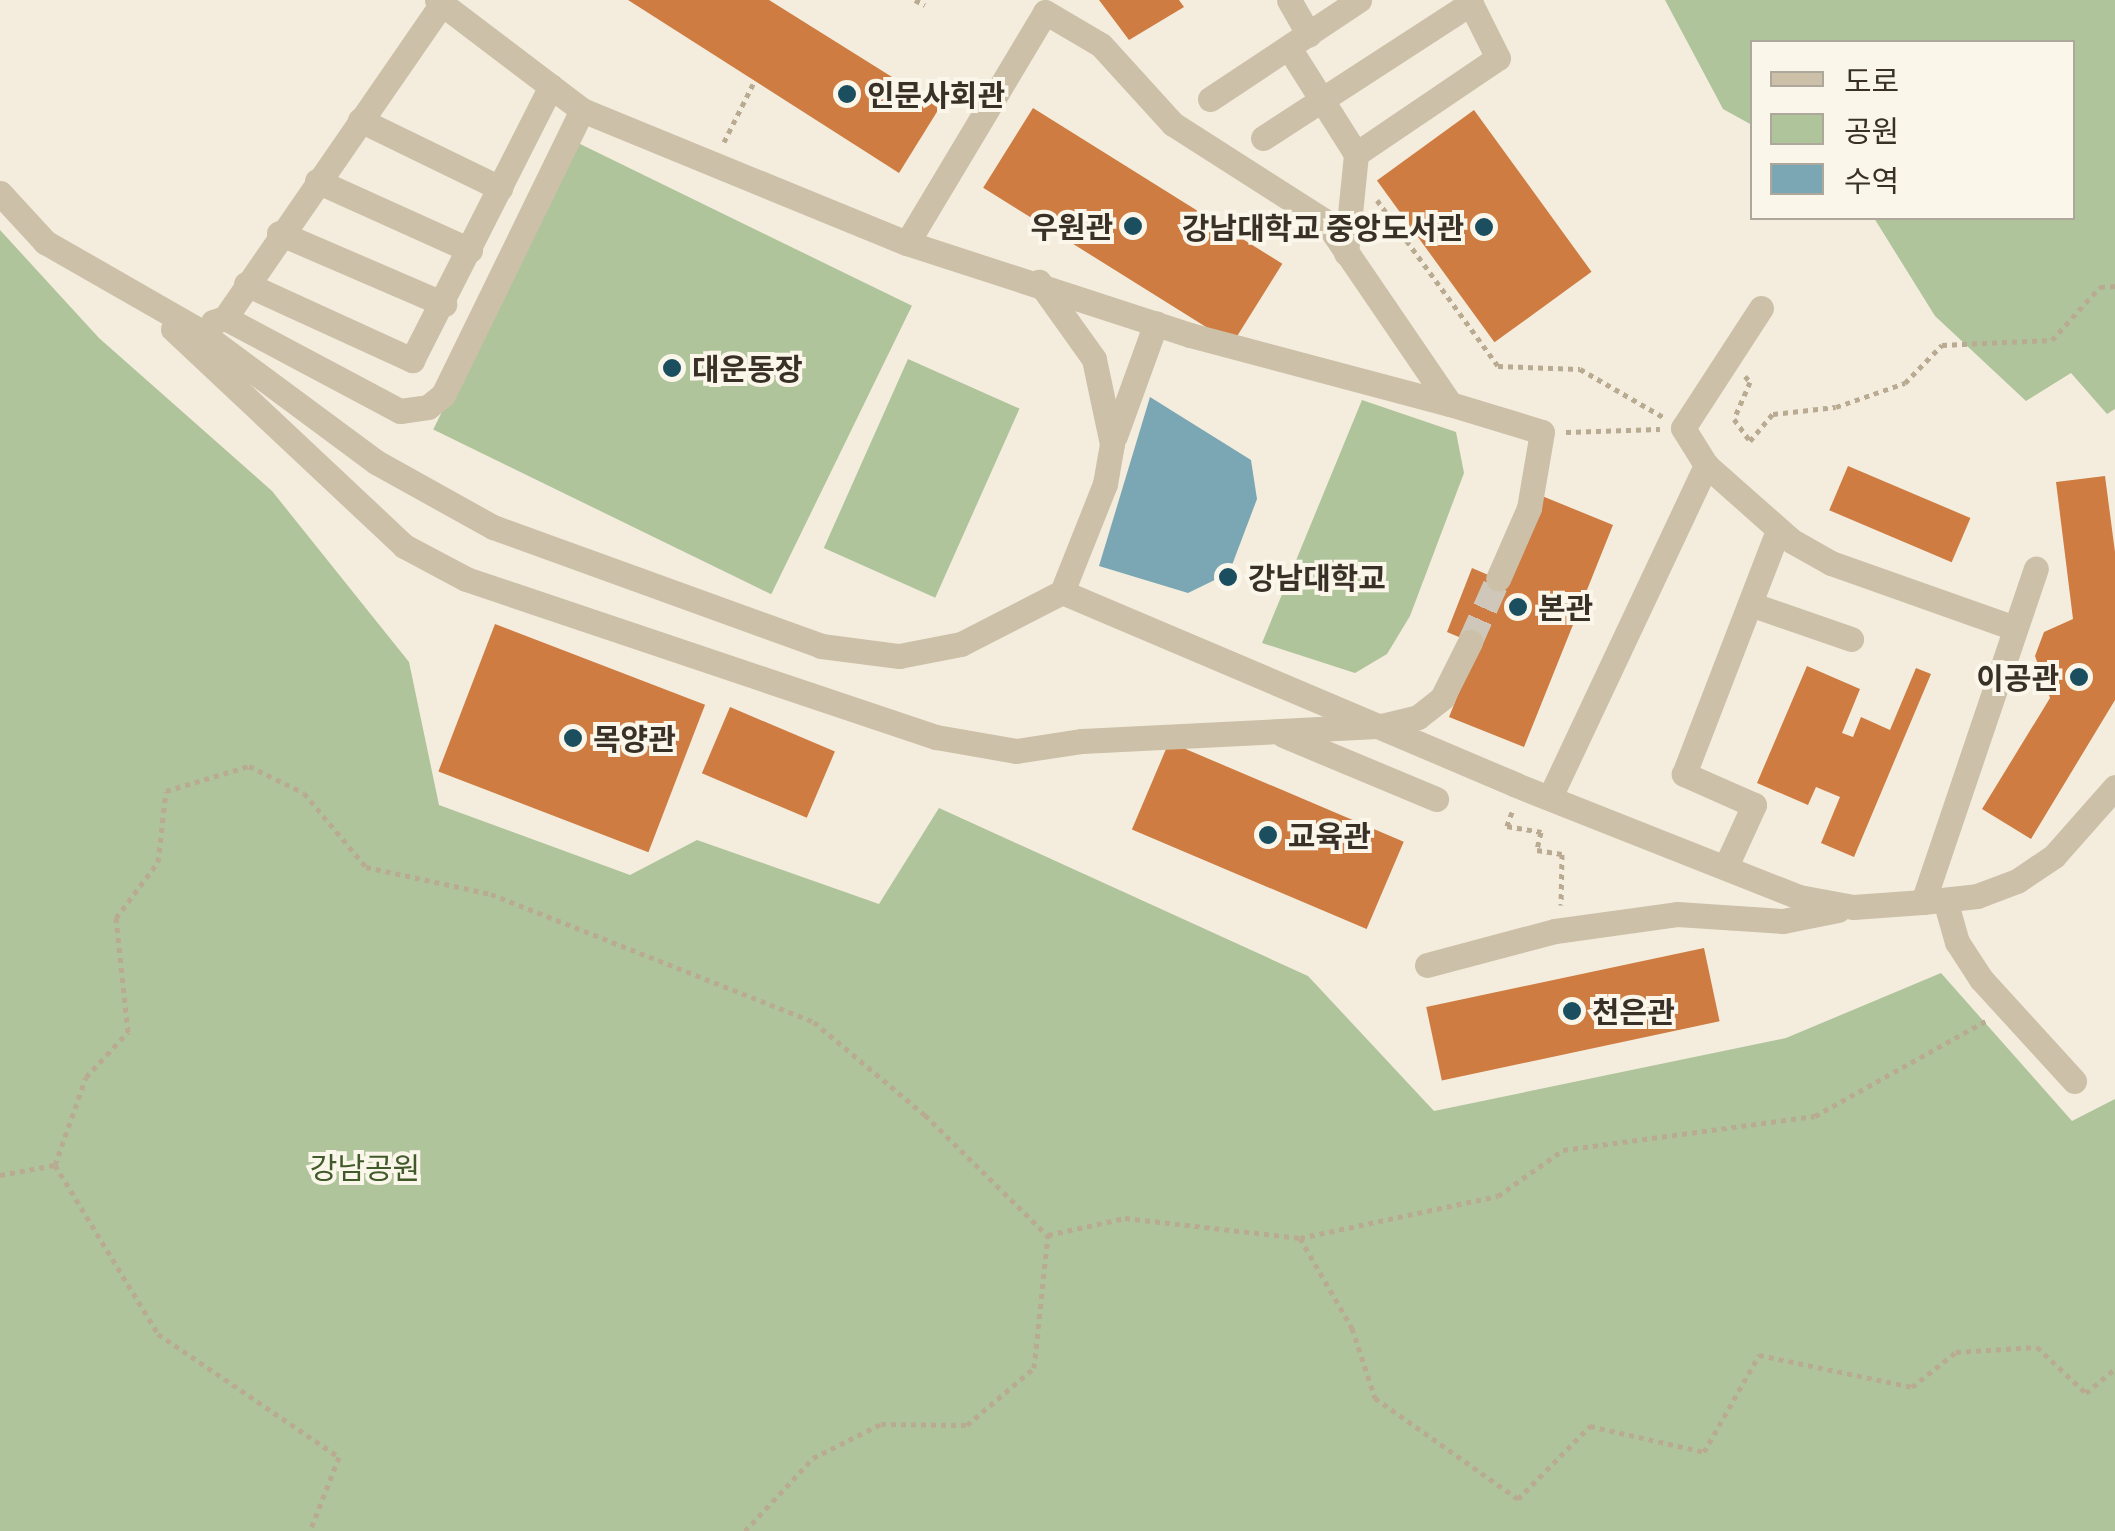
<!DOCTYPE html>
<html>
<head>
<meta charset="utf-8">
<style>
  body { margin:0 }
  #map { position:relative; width:2115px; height:1531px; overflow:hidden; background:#f4eddd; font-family:Barlow,"Noto Sans KR",sans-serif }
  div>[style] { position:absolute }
  .green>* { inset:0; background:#afc49b; transform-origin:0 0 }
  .water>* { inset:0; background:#7aa7b3 }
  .building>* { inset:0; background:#ce7c41; transform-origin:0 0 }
  .minor-tunnel>* { height:25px; margin-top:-12.5px; transform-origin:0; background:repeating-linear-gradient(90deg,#cfc7b9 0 25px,transparent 0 37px) }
  .path>* { height:5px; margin-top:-2.5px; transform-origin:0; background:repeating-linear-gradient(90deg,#b9aa92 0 5px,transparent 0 10px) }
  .minor>* { height:25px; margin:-12.5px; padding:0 12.5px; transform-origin:12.5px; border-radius:12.5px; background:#cdc0a8 }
  .dots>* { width:28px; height:28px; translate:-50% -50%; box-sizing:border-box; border:5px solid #fbf6ea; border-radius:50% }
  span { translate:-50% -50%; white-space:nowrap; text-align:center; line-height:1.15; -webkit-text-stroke:8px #fbf6ea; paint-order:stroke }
  .poi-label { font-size:30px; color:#393128; font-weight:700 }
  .left { translate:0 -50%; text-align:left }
  .right { translate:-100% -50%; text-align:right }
  .park-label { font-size:30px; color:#405a2a }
  .legend { position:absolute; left:1750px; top:40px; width:325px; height:180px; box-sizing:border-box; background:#fbf6ea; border:2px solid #ada79c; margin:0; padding:12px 18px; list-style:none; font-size:30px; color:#393128 }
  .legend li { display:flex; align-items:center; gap:20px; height:50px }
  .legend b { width:50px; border:2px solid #ada79c }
</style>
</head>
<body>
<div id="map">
  <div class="green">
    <i style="clip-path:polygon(1665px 0,2115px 0,2115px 409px,2107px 414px,2071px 373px,2026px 401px,1935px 316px,1874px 218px,2072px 218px,2072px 42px,1752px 42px,1752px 125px,1723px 109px)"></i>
    <i style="left:574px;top:141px;width:376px;height:321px;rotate:26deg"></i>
    <i style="clip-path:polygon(0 230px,99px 338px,272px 491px,409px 662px,439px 805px,630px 875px,697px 840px,879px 904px,939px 808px,1308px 976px,1434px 1111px,1786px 1038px,1941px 973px,2072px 1121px,2115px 1099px,2115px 1531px,0 1531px)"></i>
    <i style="left:908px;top:359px;width:122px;height:207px;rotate:24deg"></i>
    <i style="clip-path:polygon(1362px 400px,1456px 432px,1464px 473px,1410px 616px,1387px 654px,1355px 673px,1262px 643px)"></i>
  </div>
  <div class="water">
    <i style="clip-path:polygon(1150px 397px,1251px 460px,1257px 499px,1229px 573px,1188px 593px,1099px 566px)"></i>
  </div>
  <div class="building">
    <i style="clip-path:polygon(628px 0,769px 0,940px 107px,899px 173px)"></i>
    <i style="clip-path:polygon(1099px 0,1179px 0,1184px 7px,1129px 40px)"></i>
    <i style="left:1033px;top:108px;width:294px;height:94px;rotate:32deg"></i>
    <i style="left:1474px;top:110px;width:200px;height:120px;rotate:54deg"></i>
    <i style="left:1848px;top:466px;width:133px;height:48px;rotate:23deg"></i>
    <i style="clip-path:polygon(2105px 476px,2115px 552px,2115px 700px,2031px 839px,1982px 809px,2050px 698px,2035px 656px,2044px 632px,2073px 619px,2056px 482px)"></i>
    <i style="clip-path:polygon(1542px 496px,1613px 525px,1524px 747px,1449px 717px,1478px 645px,1447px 632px,1472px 568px,1507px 583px)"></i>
    <i style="left:495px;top:624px;width:225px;height:158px;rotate:21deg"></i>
    <i style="clip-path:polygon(1807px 666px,1860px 689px,1842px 733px,1853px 737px,1861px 717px,1890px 730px,1916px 668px,1931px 674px,1854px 857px,1821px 843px,1840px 797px,1816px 787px,1808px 805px,1757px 783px)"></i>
    <i style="left:730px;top:707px;width:114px;height:72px;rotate:23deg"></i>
    <i style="left:1169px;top:742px;width:255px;height:95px;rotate:23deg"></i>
    <i style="left:1704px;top:948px;width:75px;height:284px;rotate:78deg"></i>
  </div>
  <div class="minor-tunnel">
    <i style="left:1470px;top:642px;width:69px;rotate:-66deg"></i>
  </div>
  <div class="path">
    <i style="left:915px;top:0;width:11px;rotate:27deg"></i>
    <i style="left:724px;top:142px;width:67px;rotate:-63.4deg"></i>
    <i style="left:1377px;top:200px;width:205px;rotate:53.9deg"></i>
    <i style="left:1498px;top:366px;width:82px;rotate:2.1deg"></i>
    <i style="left:1580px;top:369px;width:96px;rotate:30deg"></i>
    <i style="left:1745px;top:376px;width:8px;rotate:50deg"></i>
    <i style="left:1750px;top:382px;width:40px;rotate:113.4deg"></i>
    <i style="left:1734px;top:419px;width:27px;rotate:54deg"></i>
    <i style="left:1750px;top:441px;width:35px;rotate:-50deg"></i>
    <i style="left:1773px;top:414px;width:63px;rotate:-6.3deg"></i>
    <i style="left:1836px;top:407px;width:73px;rotate:-19.2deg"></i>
    <i style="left:1905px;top:383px;width:53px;rotate:-45.8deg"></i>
    <i style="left:1942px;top:345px;width:110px;rotate:-2.6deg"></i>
    <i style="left:2052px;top:340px;width:72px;rotate:-47.8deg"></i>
    <i style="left:2100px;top:287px;width:15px;rotate:-4deg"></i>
    <i style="left:1566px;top:432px;width:94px;rotate:-1.8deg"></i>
    <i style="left:1512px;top:812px;width:15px;rotate:110deg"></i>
    <i style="left:1507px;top:826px;width:35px;rotate:10deg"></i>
    <i style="left:1541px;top:832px;width:18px;rotate:103deg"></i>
    <i style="left:1537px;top:850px;width:25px;rotate:9deg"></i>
    <i style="left:1562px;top:854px;width:51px;rotate:91.1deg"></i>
    <i style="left:55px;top:1165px;width:93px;rotate:-70.6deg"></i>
    <i style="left:86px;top:1077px;width:62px;rotate:-47deg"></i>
    <i style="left:128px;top:1032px;width:115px;rotate:-96deg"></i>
    <i style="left:116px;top:918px;width:70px;rotate:-53.1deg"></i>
    <i style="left:158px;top:862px;width:71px;rotate:-83.6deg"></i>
    <i style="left:166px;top:791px;width:87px;rotate:-16.8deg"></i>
    <i style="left:249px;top:766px;width:61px;rotate:26.1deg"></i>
    <i style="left:304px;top:793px;width:97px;rotate:50deg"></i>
    <i style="left:366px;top:867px;width:128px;rotate:12.2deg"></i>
    <i style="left:491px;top:894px;width:347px;rotate:21.6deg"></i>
    <i style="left:814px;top:1022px;width:145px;rotate:40deg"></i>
    <i style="left:925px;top:1115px;width:171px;rotate:44.5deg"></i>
    <i style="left:55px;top:1165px;width:198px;rotate:58.6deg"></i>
    <i style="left:158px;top:1334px;width:219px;rotate:34.2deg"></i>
    <i style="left:339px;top:1457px;width:79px;rotate:111.4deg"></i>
    <i style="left:0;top:1175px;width:56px;rotate:-10.3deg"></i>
    <i style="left:1300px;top:1238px;width:202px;rotate:-12deg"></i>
    <i style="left:1498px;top:1196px;width:80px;rotate:-35.3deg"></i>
    <i style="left:1563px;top:1150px;width:254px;rotate:-7.7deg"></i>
    <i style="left:1815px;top:1116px;width:196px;rotate:-29.1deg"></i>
    <i style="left:745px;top:1531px;width:100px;rotate:-47deg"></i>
    <i style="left:813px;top:1458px;width:76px;rotate:-26.6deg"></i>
    <i style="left:881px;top:1424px;width:86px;rotate:0.7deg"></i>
    <i style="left:967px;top:1425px;width:88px;rotate:-40.4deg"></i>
    <i style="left:1034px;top:1368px;width:134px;rotate:-84deg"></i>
    <i style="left:1048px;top:1235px;width:79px;rotate:-12.4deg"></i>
    <i style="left:1125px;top:1218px;width:176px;rotate:6.5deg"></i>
    <i style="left:1300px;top:1238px;width:104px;rotate:60deg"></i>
    <i style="left:1352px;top:1328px;width:74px;rotate:71.8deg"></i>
    <i style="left:1375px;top:1398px;width:175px;rotate:35.2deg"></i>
    <i style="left:1518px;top:1499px;width:103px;rotate:-45.4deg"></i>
    <i style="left:1590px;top:1426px;width:117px;rotate:12.8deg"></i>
    <i style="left:1704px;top:1452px;width:112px;rotate:-60.4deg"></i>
    <i style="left:1759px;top:1355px;width:156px;rotate:11.8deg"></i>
    <i style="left:1912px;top:1387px;width:56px;rotate:-38.5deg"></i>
    <i style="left:1956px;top:1352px;width:81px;rotate:-3.5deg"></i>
    <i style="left:2037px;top:1347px;width:67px;rotate:43.2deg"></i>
    <i style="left:2086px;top:1393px;width:38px;rotate:-40deg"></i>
  </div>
  <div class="minor">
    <i style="left:437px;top:0;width:182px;rotate:37.2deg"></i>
    <i style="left:582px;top:110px;width:351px;rotate:22.3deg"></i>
    <i style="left:907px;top:243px;width:298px;rotate:18deg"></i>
    <i style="left:1190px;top:335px;width:269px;rotate:14.9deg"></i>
    <i style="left:1289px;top:0;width:40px;rotate:60.3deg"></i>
    <i style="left:1289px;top:48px;width:125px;rotate:57.7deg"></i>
    <i style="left:1210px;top:99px;width:179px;rotate:-33.6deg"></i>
    <i style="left:360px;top:120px;width:156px;rotate:25.9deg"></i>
    <i style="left:1263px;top:138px;width:248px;rotate:-33deg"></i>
    <i style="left:317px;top:181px;width:168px;rotate:24.3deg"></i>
    <i style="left:0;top:193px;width:67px;rotate:47.4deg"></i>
    <i style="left:45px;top:242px;width:173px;rotate:29.8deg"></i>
    <i style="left:195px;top:328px;width:225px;rotate:36.5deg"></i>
    <i style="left:376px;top:462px;width:134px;rotate:29.1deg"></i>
    <i style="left:493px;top:527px;width:349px;rotate:19.9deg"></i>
    <i style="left:821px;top:646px;width:79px;rotate:7.3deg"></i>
    <i style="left:899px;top:656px;width:63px;rotate:-11deg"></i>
    <i style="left:961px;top:644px;width:114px;rotate:-27.2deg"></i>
    <i style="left:1062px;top:592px;width:116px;rotate:-68.3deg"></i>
    <i style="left:1105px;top:484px;width:41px;rotate:-80.1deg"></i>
    <i style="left:1112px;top:444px;width:87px;rotate:-102deg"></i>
    <i style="left:1094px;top:359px;width:95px;rotate:-125.5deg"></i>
    <i style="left:279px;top:233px;width:180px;rotate:23.3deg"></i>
    <i style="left:907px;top:243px;width:269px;rotate:-59.1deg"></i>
    <i style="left:1045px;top:12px;width:65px;rotate:30.5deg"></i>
    <i style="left:1101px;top:45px;width:107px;rotate:47.7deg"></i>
    <i style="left:1173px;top:124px;width:182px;rotate:32.6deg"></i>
    <i style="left:1326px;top:222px;width:220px;rotate:55.7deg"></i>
    <i style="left:1450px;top:404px;width:96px;rotate:16.9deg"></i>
    <i style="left:1542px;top:432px;width:77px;rotate:99.7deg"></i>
    <i style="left:1529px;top:508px;width:77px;rotate:113.6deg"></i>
    <i style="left:1346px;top:253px;width:100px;rotate:-84.2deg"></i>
    <i style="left:1356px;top:154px;width:171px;rotate:-34.1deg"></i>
    <i style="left:1498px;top:58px;width:65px;rotate:-116.6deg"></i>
    <i style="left:246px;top:284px;width:183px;rotate:24.6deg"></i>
    <i style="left:412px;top:360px;width:307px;rotate:-63.1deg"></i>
    <i style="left:1761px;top:308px;width:143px;rotate:123deg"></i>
    <i style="left:1683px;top:428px;width:44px;rotate:58.1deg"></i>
    <i style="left:1706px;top:465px;width:115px;rotate:41.5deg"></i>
    <i style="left:1792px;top:541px;width:45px;rotate:29.4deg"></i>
    <i style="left:1831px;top:563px;width:195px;rotate:19.5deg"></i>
    <i style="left:225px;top:318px;width:198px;rotate:28deg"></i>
    <i style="left:400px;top:411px;width:28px;rotate:-8deg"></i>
    <i style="left:428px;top:407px;width:19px;rotate:-39deg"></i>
    <i style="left:443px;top:395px;width:317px;rotate:-64deg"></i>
    <i style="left:213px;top:322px;width:13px;rotate:-18deg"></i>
    <i style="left:225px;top:318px;width:382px;rotate:-55.4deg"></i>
    <i style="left:173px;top:329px;width:317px;rotate:43.2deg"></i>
    <i style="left:404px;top:546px;width:70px;rotate:28deg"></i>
    <i style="left:466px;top:579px;width:496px;rotate:18.6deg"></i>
    <i style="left:936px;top:737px;width:81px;rotate:9.9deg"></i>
    <i style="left:1016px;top:751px;width:67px;rotate:-8.6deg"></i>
    <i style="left:1082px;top:741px;width:300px;rotate:-2.9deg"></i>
    <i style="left:1382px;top:726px;width:37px;rotate:-14deg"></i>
    <i style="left:1418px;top:717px;width:31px;rotate:-38deg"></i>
    <i style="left:1442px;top:698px;width:63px;rotate:-63.4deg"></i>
    <i style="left:1115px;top:436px;width:120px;rotate:-70.1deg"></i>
    <i style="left:1062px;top:592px;width:493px;rotate:23deg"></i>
    <i style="left:1516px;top:785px;width:304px;rotate:21.6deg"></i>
    <i style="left:1799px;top:897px;width:55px;rotate:10.5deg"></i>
    <i style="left:1853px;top:907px;width:70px;rotate:-4.1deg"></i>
    <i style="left:1923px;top:902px;width:352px;rotate:-71.3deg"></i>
    <i style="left:1750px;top:604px;width:107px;rotate:19.1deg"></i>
    <i style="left:1283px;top:735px;width:166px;rotate:22.7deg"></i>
    <i style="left:1550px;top:797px;width:367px;rotate:-64.8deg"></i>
    <i style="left:1727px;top:864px;width:65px;rotate:-65.4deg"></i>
    <i style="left:1754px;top:805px;width:77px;rotate:-156.1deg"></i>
    <i style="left:1684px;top:774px;width:261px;rotate:-68.9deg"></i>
    <i style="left:1945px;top:900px;width:44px;rotate:74.1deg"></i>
    <i style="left:1957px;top:942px;width:44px;rotate:57deg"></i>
    <i style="left:1981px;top:979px;width:138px;rotate:47.6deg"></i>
    <i style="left:1923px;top:902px;width:54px;rotate:-6.3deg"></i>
    <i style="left:1977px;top:896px;width:43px;rotate:-20.6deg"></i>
    <i style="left:2017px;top:881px;width:45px;rotate:-34deg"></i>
    <i style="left:2054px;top:856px;width:92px;rotate:-48.5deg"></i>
    <i style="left:1427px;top:965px;width:132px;rotate:-14.9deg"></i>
    <i style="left:1555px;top:931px;width:123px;rotate:-7.9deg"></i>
    <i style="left:1677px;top:914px;width:106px;rotate:3.8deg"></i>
    <i style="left:1783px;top:921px;width:56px;rotate:-11.3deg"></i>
  </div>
  <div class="dots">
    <i style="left:847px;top:94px;background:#1b4e5e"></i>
    <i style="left:1133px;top:226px;background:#1b4e5e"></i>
    <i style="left:1484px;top:227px;background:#1b4e5e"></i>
    <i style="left:672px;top:368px;background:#1b4e5e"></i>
    <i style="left:1228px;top:577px;background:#1b4e5e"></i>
    <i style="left:1518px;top:607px;background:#1b4e5e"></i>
    <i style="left:2079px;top:677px;background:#1b4e5e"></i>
    <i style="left:573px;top:738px;background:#1b4e5e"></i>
    <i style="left:1268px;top:835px;background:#1b4e5e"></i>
    <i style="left:1572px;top:1011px;background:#1b4e5e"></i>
  </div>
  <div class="poi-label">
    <span class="left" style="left:867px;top:94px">인문사회관</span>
    <span class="right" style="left:1113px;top:226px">우원관</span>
    <span class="right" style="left:1464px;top:227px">강남대학교 중앙도서관</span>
    <span class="left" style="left:692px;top:368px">대운동장</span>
    <span class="left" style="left:1248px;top:577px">강남대학교</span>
    <span class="left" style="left:1538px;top:607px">본관</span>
    <span class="right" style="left:2059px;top:677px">이공관</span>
    <span class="left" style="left:593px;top:738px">목양관</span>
    <span class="left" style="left:1288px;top:835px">교육관</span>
    <span class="left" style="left:1592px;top:1011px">천은관</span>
  </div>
  <div class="park-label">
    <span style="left:365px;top:1167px">강남공원</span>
  </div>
  <ul class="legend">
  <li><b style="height:12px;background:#cdc0a8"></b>도로</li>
  <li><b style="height:28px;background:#afc49b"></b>공원</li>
  <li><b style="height:28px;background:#7aa7b3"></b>수역</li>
  </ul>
</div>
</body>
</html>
